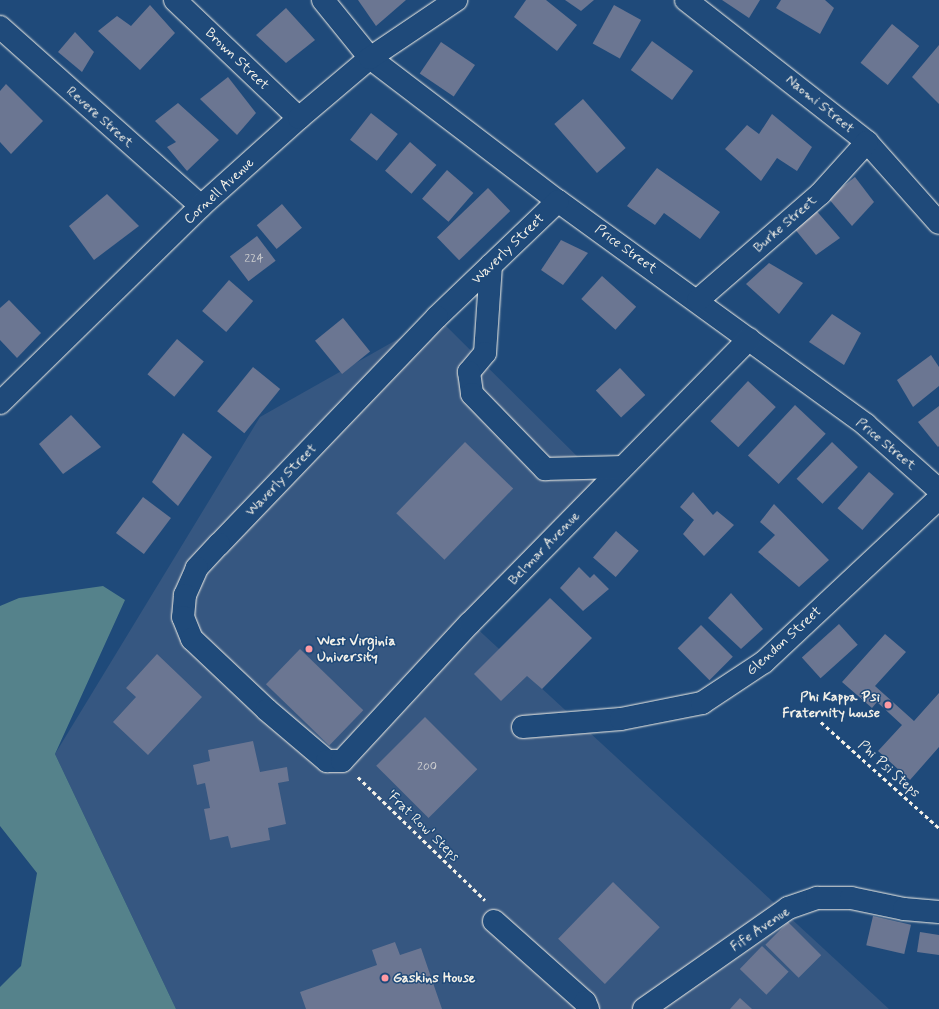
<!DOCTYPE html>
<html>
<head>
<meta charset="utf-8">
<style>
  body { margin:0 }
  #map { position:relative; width:939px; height:1009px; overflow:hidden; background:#1f4a7a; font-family:Mynerve,sans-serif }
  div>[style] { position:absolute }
  .built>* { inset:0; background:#365781 }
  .green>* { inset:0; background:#55828b }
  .building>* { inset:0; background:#6b7692; transform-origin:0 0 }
  .path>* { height:2.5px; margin-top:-1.25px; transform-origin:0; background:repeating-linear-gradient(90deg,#f4f1e8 0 4px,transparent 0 7px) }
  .roads { filter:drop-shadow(0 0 1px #f4f1e8) drop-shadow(0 0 1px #f4f1e8) }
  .minor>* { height:22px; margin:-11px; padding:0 11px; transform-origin:11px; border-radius:11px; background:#1f4a7a }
  .dots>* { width:11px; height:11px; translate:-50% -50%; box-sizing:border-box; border:2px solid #1f4a7a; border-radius:50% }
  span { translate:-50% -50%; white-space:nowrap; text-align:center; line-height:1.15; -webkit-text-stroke:3px #1f4a7a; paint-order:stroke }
  .number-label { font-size:12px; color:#d2d2d2 }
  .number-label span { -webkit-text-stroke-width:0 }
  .street-label { font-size:14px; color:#f4f1e8 }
  .poi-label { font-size:14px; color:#f4f1e8; font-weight:700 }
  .left { translate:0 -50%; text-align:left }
  .right { translate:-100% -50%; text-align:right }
</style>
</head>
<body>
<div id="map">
  <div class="built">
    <i style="clip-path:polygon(437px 317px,605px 484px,471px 623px,889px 1009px,176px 1009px,55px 754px,260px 417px)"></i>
  </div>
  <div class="green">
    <i style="clip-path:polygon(103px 586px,125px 600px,55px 754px,176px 1009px,0 1009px,0 987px,21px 966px,37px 873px,0 826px,0 606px,19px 598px)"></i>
  </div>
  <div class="building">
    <i style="clip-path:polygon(358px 0,406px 0,376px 26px)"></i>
    <i style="clip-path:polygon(526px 0,546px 0,577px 25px,557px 51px,514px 17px)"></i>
    <i style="clip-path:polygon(565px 0,594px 0,581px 11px)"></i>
    <i style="clip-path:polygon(722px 0,760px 0,749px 18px)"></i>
    <i style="clip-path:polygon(781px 0,825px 0,834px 8px,820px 34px,776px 8px)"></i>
    <i style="clip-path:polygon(150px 5px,175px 33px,140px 70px,98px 31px,117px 16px,131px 26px)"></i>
    <i style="left:614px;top:5px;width:31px;height:44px;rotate:29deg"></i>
    <i style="clip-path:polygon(286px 8px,315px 40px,286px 63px,256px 35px)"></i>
    <i style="left:892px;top:24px;width:35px;height:50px;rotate:39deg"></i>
    <i style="clip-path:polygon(75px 32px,94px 52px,82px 72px,58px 52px)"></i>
    <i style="left:652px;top:41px;width:51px;height:36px;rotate:36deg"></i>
    <i style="left:441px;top:42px;width:41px;height:38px;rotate:34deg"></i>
    <i style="clip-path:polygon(939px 45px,939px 104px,912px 77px)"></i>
    <i style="clip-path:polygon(228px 77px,256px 113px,237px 135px,200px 99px)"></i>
    <i style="clip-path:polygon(6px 84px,43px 121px,11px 154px,0 142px,0 91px)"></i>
    <i style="left:583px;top:99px;width:65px;height:38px;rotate:49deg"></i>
    <i style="clip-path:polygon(178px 103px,219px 140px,187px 171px,167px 147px,176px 142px,155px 121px)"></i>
    <i style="left:371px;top:113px;width:34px;height:34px;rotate:38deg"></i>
    <i style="clip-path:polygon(772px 114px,812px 147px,797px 171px,777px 158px,761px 181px,725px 149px,747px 125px,759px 134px)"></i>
    <i style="left:410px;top:142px;width:35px;height:38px;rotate:41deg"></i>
    <i style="clip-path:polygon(657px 168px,720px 212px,700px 239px,664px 213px,655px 225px,627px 206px)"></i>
    <i style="left:447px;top:170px;width:35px;height:38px;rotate:41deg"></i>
    <i style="clip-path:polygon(855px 177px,874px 202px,852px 226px,828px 198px)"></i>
    <i style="left:488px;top:188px;width:32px;height:71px;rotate:46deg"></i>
    <i style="clip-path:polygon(107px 194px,139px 226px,94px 260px,69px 226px)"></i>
    <i style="left:282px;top:204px;width:31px;height:33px;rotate:50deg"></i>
    <i style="clip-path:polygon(814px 208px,840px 238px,816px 255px,794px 228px)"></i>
    <i style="left:257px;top:236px;width:31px;height:34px;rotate:53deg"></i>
    <i style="clip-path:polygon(561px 240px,588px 253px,563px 285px,541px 270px)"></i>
    <i style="clip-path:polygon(769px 263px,803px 283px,779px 314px,746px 284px)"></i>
    <i style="left:602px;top:276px;width:46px;height:31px;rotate:42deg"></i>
    <i style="left:229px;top:280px;width:32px;height:41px;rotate:41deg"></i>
    <i style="clip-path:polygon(9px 300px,41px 333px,17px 358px,0 340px,0 308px)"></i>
    <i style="clip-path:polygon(832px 314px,861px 333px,844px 365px,809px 342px)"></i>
    <i style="left:343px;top:318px;width:43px;height:36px;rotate:51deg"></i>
    <i style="left:177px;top:339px;width:35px;height:46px;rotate:40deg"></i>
    <i style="clip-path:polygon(931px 355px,939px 367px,939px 386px,913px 407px,897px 380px)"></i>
    <i style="left:253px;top:367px;width:35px;height:57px;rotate:39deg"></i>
    <i style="left:620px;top:368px;width:37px;height:33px;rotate:47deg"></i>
    <i style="left:748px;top:381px;width:38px;height:55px;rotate:43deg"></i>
    <i style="left:795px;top:405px;width:42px;height:69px;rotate:43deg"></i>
    <i style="clip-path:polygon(939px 406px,939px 446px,938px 447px,918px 422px)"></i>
    <i style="clip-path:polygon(71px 415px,101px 447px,63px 474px,39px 444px)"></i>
    <i style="clip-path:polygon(183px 433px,212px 457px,178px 506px,152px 482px)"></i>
    <i style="left:465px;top:442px;width:67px;height:99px;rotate:44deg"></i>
    <i style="left:832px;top:442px;width:36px;height:51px;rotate:44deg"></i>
    <i style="left:869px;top:472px;width:33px;height:48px;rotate:41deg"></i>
    <i style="clip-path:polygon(693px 492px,713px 515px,717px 511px,734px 525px,704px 556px,683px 534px,694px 520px,680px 507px)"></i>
    <i style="left:143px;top:497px;width:35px;height:45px;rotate:37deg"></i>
    <i style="clip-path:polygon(774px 504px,829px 560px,799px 587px,758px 552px,775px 535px,760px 522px)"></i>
    <i style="left:616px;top:531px;width:30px;height:35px;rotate:41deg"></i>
    <i style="clip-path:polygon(579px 567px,590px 578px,594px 574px,609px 589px,583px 611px,560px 588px)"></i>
    <i style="clip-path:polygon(731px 593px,763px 629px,741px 649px,708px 618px)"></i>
    <i style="clip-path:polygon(550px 598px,592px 638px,542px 689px,527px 676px,501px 701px,474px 674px)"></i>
    <i style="left:839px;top:624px;width:28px;height:50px;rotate:48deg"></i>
    <i style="left:701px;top:625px;width:45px;height:33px;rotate:45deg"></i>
    <i style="clip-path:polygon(885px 634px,906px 652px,875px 686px,914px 721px,939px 693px,939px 747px,910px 780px,878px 751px,902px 725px,877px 702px,872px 708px,842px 682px)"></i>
    <i style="left:300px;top:649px;width:88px;height:49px;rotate:44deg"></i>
    <i style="clip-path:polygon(157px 654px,202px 697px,148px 755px,113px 722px,136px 697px,126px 688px)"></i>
    <i style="left:425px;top:717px;width:74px;height:69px;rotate:45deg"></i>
    <i style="clip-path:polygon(253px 741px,260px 772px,287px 767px,289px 781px,278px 783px,286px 824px,268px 828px,270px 840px,231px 848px,228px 836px,210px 840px,204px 809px,210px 808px,205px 783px,197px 785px,193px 765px,210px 761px,208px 750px)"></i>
    <i style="left:613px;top:882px;width:65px;height:79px;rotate:44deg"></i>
    <i style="left:873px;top:916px;width:39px;height:30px;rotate:13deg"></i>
    <i style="left:788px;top:922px;width:47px;height:32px;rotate:45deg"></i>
    <i style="clip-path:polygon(920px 932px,939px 935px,939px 955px,917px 952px)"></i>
    <i style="clip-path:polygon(395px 942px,400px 955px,421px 948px,442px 1009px,306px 1009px,300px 992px,377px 965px,372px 950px)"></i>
    <i style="left:762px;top:946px;width:37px;height:32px;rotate:44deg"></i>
    <i style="clip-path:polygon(740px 998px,752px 1009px,730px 1009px)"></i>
  </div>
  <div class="path">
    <i style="left:821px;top:722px;width:159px;rotate:41.9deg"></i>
    <i style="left:358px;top:777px;width:177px;rotate:44.1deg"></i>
  </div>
  <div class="roads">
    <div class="minor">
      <i style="left:175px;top:0;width:171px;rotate:43.6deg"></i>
      <i style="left:323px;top:0;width:75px;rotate:51deg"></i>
      <i style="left:370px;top:58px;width:236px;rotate:37.3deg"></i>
      <i style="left:558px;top:201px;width:381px;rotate:36deg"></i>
      <i style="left:866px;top:425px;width:98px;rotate:41.7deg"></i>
      <i style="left:686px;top:0;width:230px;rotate:38.1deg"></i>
      <i style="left:867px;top:142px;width:108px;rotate:48.4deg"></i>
      <i style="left:0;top:27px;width:269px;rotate:41.7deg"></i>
      <i style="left:558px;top:201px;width:168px;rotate:136.2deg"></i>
      <i style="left:437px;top:317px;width:315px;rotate:133.8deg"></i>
      <i style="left:219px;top:544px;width:33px;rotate:133deg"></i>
      <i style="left:197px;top:568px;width:30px;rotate:114deg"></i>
      <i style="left:185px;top:595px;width:22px;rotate:95deg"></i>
      <i style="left:183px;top:617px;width:24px;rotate:68deg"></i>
      <i style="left:192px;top:639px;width:103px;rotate:43.4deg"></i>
      <i style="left:267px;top:710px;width:79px;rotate:40.4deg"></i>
      <i style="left:327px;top:761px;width:15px"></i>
      <i style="left:342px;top:761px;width:188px;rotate:-47.2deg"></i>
      <i style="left:470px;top:623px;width:398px;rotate:-45.5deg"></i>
      <i style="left:491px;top:265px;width:88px;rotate:93.9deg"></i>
      <i style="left:485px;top:353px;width:25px;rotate:130deg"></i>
      <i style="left:469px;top:372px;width:22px;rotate:82deg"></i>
      <i style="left:472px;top:394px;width:105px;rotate:45.8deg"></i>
      <i style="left:545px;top:469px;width:77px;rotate:-1.5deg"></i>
      <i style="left:698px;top:300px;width:162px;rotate:-41deg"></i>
      <i style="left:820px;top:194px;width:70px;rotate:-47.9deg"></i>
      <i style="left:0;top:403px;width:281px;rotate:-44.4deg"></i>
      <i style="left:201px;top:206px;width:132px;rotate:-41.9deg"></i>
      <i style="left:299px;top:118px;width:93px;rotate:-40.2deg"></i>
      <i style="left:370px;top:58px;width:104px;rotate:-34deg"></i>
      <i style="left:523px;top:727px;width:98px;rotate:-4.7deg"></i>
      <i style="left:621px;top:719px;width:83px;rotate:-11.2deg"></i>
      <i style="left:702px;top:703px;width:74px;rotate:-33.5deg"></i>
      <i style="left:764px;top:662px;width:240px;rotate:-43.1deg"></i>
      <i style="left:494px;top:921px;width:122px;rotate:41.7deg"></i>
      <i style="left:585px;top:1002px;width:8px;rotate:67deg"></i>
      <i style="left:644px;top:1009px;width:176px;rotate:-35deg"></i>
      <i style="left:788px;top:908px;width:31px;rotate:-19deg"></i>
      <i style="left:817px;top:898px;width:34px"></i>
      <i style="left:851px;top:898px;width:54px;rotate:11.7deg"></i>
      <i style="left:904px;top:909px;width:35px;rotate:5deg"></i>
    </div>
  </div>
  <div class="dots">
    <i style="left:309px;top:649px;background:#ff9aa2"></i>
    <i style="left:888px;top:705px;background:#ff9aa2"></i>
    <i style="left:385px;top:978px;background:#ff9aa2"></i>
  </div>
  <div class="number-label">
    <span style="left:254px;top:260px">224</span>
    <span style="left:427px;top:768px">200</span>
  </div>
  <div class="street-label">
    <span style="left:237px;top:59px;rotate:44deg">Brown Street</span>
    <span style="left:820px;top:104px;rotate:39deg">Naomi Street</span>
    <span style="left:100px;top:117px;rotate:42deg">Revere Street</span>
    <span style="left:219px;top:191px;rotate:-43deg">Cornell Avenue</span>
    <span style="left:785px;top:224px;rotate:-41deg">Burke Street</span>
    <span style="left:508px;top:249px;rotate:-44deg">Waverly Street</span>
    <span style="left:626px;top:249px;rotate:36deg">Price Street</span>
    <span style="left:886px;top:444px;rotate:40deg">Price Street</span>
    <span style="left:281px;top:480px;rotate:-46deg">Waverly Street</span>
    <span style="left:544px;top:548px;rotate:-46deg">Belmar Avenue</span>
    <span style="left:784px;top:641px;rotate:-42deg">Glendon Street</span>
    <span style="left:889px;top:769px;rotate:42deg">Phi Psi Steps</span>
    <span style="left:423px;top:826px;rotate:44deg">'Frat Row' Steps</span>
    <span style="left:760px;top:929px;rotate:-34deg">Fife Avenue</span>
  </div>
  <div class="poi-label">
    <span class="left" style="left:317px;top:649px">West Virginia<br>University</span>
    <span class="right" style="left:880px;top:705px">Phi Kappa Psi<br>Fraternity house</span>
    <span class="left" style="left:393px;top:978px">Gaskins House</span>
  </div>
</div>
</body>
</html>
